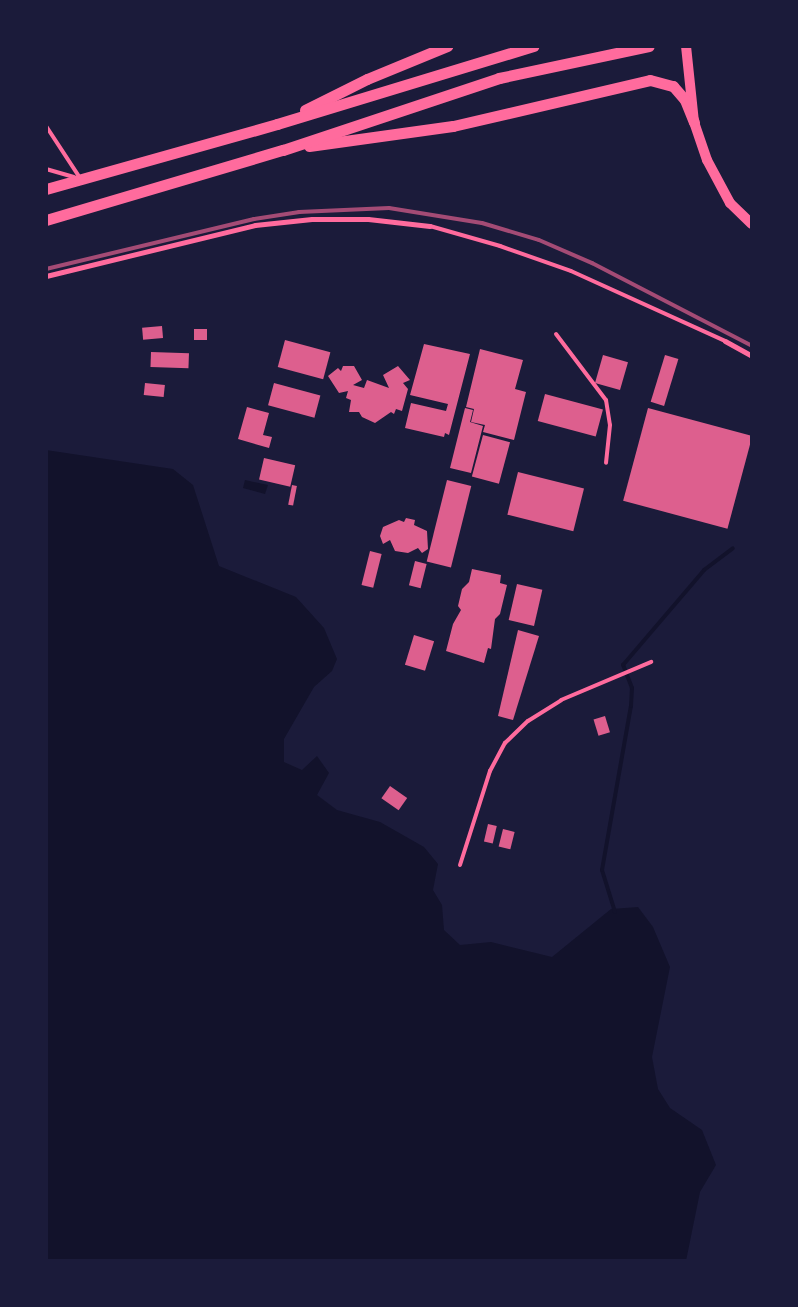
<!DOCTYPE html>
<html>
<head>
<meta charset="utf-8">
<style>
  body { margin:0 }
  #map { position:relative; width:798px; height:1307px; overflow:hidden; background:#1b1b3a; font-family:"IBM Plex Sans",sans-serif }
  div>[style] { position:absolute }
  .water>* { inset:0; background:#12122b }
  .stream>* { height:4px; margin:-2px; padding:0 2px; transform-origin:2px; border-radius:2px; background:#12122b }
  .building>* { inset:0; background:#dd5f8e; transform-origin:0 0 }
  .service>* { height:4px; margin:-2px; padding:0 2px; transform-origin:2px; border-radius:2px; background:#ff6b9d }
  .minor>* { height:5px; margin:-2.5px; padding:0 2.5px; transform-origin:2.5px; border-radius:2.5px; background:#ff6b9d }
  .secondary>* { height:10px; margin:-5px; padding:0 5px; transform-origin:5px; border-radius:5px; background:#ff6b9d }
  .trunk>* { height:11px; margin:-5.5px; padding:0 5.5px; transform-origin:5.5px; border-radius:5.5px; background:#ff6b9d }
  .rail>* { height:4px; margin:-2px; padding:0 2px; transform-origin:2px; border-radius:2px; background:#a44b75 }
  span { translate:-50% -50%; white-space:nowrap; text-align:center; line-height:1.15; -webkit-text-stroke:4px #1b1b3a; paint-order:stroke }
  .frame { position:absolute; inset:0; border:48px solid #1b1b3a; pointer-events:none }
</style>
</head>
<body>
<div id="map">
  <div class="water">
    <i style="clip-path:polygon(46px 450px,173px 469px,193px 485px,219px 566px,296px 597px,324px 628px,337px 659px,332px 671px,314px 687px,284px 739px,284px 762px,302px 770px,317px 756px,329px 773px,317px 795px,337px 810px,380px 822px,424px 847px,438px 864px,433px 890px,442px 905px,444px 930px,460px 945px,491px 942px,552px 957px,611px 909px,638px 907px,653px 927px,670px 967px,652px 1057px,658px 1089px,670px 1108px,702px 1130px,716px 1165px,700px 1192px,686px 1261px,46px 1261px)"></i>
    <i style="clip-path:polygon(245px 480px,268px 485px,265px 494px,243px 488px)"></i>
  </div>
  <div class="stream">
    <i style="left:615px;top:912px;width:44px;rotate:-107.2deg"></i>
    <i style="left:602px;top:870px;width:167px;rotate:-80deg"></i>
    <i style="left:631px;top:706px;width:18px;rotate:-87deg"></i>
    <i style="left:632px;top:688px;width:25px;rotate:-111deg"></i>
    <i style="left:623px;top:665px;width:125px;rotate:-49.5deg"></i>
    <i style="left:704px;top:570px;width:36px;rotate:-37deg"></i>
  </div>
  <div class="building">
    <i style="left:162px;top:326px;width:12px;height:20px;rotate:85deg"></i>
    <i style="left:194px;top:329px;width:13px;height:11px"></i>
    <i style="left:285px;top:340px;width:47px;height:28px;rotate:15deg"></i>
    <i style="clip-path:polygon(424px 344px,470px 354px,449px 435px,445px 433px,444px 437px,405px 428px,411px 403px,446px 411px,448px 404px,410px 395px)"></i>
    <i style="clip-path:polygon(480px 349px,523px 360px,515px 389px,526px 392px,514px 440px,483px 432px,485px 425px,471px 422px,474px 409px,466px 407px)"></i>
    <i style="left:151px;top:352px;width:38px;height:15px;rotate:2deg"></i>
    <i style="left:603px;top:355px;width:26px;height:29px;rotate:16deg"></i>
    <i style="left:665px;top:355px;width:14px;height:49px;rotate:17deg"></i>
    <i style="clip-path:polygon(343px 366px,354px 366px,362px 380px,353px 385px,364px 388px,367px 380px,389px 388px,383px 375px,398px 366px,410px 380px,403px 383px,408px 389px,402px 411px,396px 409px,394px 414px,391px 412px,375px 423px,362px 417px,359px 412px,349px 412px,351px 400px,346px 398px,348px 391px,339px 393px,328px 376px,338px 368px,341px 371px)"></i>
    <i style="left:145px;top:383px;width:20px;height:12px;rotate:6deg"></i>
    <i style="left:274px;top:383px;width:48px;height:23px;rotate:15deg"></i>
    <i style="left:545px;top:394px;width:60px;height:28px;rotate:15deg"></i>
    <i style="clip-path:polygon(247px 407px,269px 413px,263px 435px,272px 437px,269px 448px,238px 439px)"></i>
    <i style="clip-path:polygon(465px 408px,473px 410px,470px 422px,483px 426px,471px 473px,450px 468px)"></i>
    <i style="left:648px;top:408px;width:108px;height:96px;rotate:15deg"></i>
    <i style="left:483px;top:435px;width:28px;height:43px;rotate:15deg"></i>
    <i style="left:264px;top:458px;width:32px;height:22px;rotate:13deg"></i>
    <i style="left:518px;top:472px;width:68px;height:44px;rotate:14deg"></i>
    <i style="left:447px;top:480px;width:25px;height:84px;rotate:14deg"></i>
    <i style="left:292px;top:485px;width:5px;height:20px;rotate:11deg"></i>
    <i style="clip-path:polygon(406px 518px,415px 520px,414px 525px,427px 531px,428px 549px,422px 553px,418px 548px,408px 553px,395px 551px,390px 540px,383px 544px,380px 536px,383px 527px,399px 520px,404px 522px)"></i>
    <i style="left:370px;top:551px;width:12px;height:35px;rotate:14deg"></i>
    <i style="left:415px;top:561px;width:12px;height:25px;rotate:14deg"></i>
    <i style="clip-path:polygon(472px 569px,501px 575px,500px 583px,507px 585px,500px 614px,495px 619px,491px 649px,488px 648px,484px 663px,446px 651px,453px 624px,461px 610px,458px 606px,462px 589px,469px 582px)"></i>
    <i style="left:517px;top:584px;width:26px;height:37px;rotate:13deg"></i>
    <i style="clip-path:polygon(518px 630px,539px 636px,513px 720px,498px 716px)"></i>
    <i style="left:414px;top:635px;width:21px;height:31px;rotate:17deg"></i>
    <i style="left:605px;top:716px;width:17px;height:12px;rotate:73deg"></i>
    <i style="left:390px;top:786px;width:21px;height:15px;rotate:35deg"></i>
    <i style="left:488px;top:824px;width:9px;height:18px;rotate:13deg"></i>
    <i style="left:503px;top:829px;width:12px;height:18px;rotate:14deg"></i>
  </div>
  <div class="service">
    <i style="left:46px;top:126px;width:62px;rotate:56.8deg"></i>
    <i style="left:46px;top:169px;width:29px;rotate:16deg"></i>
    <i style="left:430px;top:226px;width:73px;rotate:15.9deg"></i>
    <i style="left:500px;top:246px;width:75px;rotate:19.4deg"></i>
    <i style="left:571px;top:271px;width:169px;rotate:24.4deg"></i>
    <i style="left:556px;top:334px;width:83px;rotate:52.9deg"></i>
    <i style="left:606px;top:400px;width:25px;rotate:81deg"></i>
    <i style="left:610px;top:425px;width:38px;rotate:96deg"></i>
    <i style="left:460px;top:865px;width:99px;rotate:-72.3deg"></i>
    <i style="left:490px;top:771px;width:32px;rotate:-62deg"></i>
    <i style="left:505px;top:743px;width:32px;rotate:-44deg"></i>
    <i style="left:528px;top:721px;width:39px;rotate:-32deg"></i>
    <i style="left:561px;top:700px;width:98px;rotate:-22.9deg"></i>
  </div>
  <div class="minor">
    <i style="left:46px;top:276px;width:215px;rotate:-13.7deg"></i>
    <i style="left:255px;top:225px;width:57px;rotate:-6deg"></i>
    <i style="left:312px;top:219px;width:56px"></i>
    <i style="left:368px;top:219px;width:62px;rotate:6.4deg"></i>
    <i style="left:725px;top:341px;width:31px;rotate:29deg"></i>
  </div>
  <div class="secondary">
    <i style="left:686px;top:46px;width:76px;rotate:84deg"></i>
    <i style="left:694px;top:122px;width:40px;rotate:71.1deg"></i>
    <i style="left:707px;top:160px;width:49px;rotate:61.9deg"></i>
    <i style="left:730px;top:203px;width:30px;rotate:44deg"></i>
  </div>
  <div class="trunk">
    <i style="left:305px;top:110px;width:69px;rotate:-26.6deg"></i>
    <i style="left:367px;top:79px;width:87px;rotate:-22.4deg"></i>
    <i style="left:309px;top:146px;width:145px;rotate:-7.9deg"></i>
    <i style="left:453px;top:126px;width:202px;rotate:-13.1deg"></i>
    <i style="left:650px;top:80px;width:24px;rotate:15deg"></i>
    <i style="left:673px;top:86px;width:18px;rotate:49deg"></i>
    <i style="left:685px;top:100px;width:24px;rotate:68deg"></i>
    <i style="left:46px;top:189px;width:240px;rotate:-15.7deg"></i>
    <i style="left:277px;top:124px;width:268px;rotate:-16.9deg"></i>
    <i style="left:46px;top:220px;width:247px;rotate:-16.5deg"></i>
    <i style="left:283px;top:150px;width:228px;rotate:-18.4deg"></i>
    <i style="left:499px;top:78px;width:153px;rotate:-12deg"></i>
  </div>
  <div class="rail">
    <i style="left:46px;top:269px;width:214px;rotate:-13.5deg"></i>
    <i style="left:254px;top:219px;width:46px;rotate:-8.8deg"></i>
    <i style="left:299px;top:212px;width:90px;rotate:-2.5deg"></i>
    <i style="left:389px;top:208px;width:94px;rotate:9.2deg"></i>
    <i style="left:482px;top:223px;width:59px;rotate:16.6deg"></i>
    <i style="left:539px;top:240px;width:58px;rotate:23.5deg"></i>
    <i style="left:592px;top:263px;width:180px;rotate:27.4deg"></i>
  </div>
  <div class="frame"></div>
</div>
</body>
</html>
